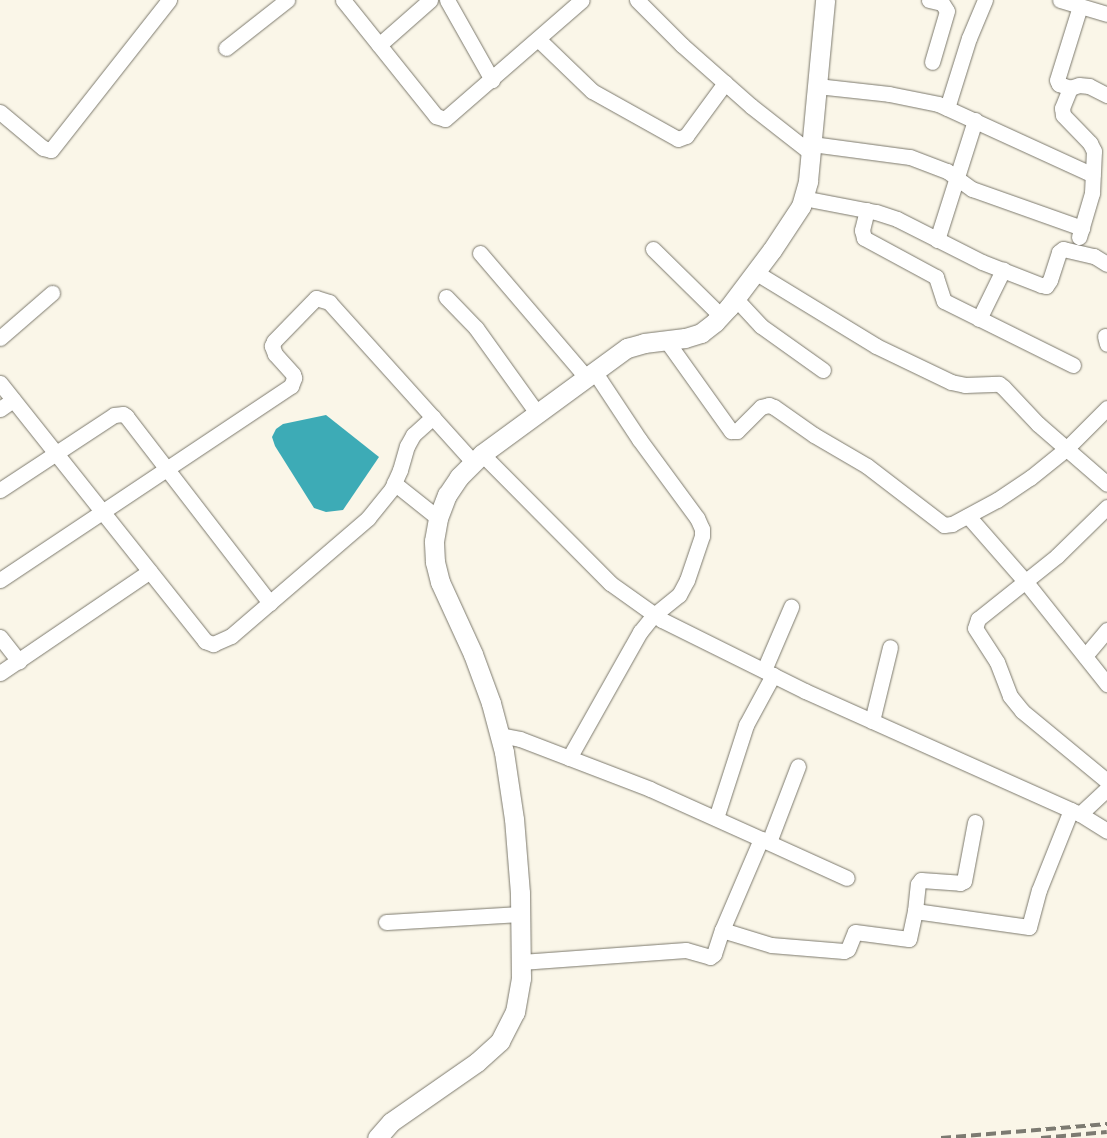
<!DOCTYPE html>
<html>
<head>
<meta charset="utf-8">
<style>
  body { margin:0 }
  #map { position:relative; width:1107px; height:1138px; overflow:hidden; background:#faf6e8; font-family:Karla,sans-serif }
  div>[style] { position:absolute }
  .water>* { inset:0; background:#3dabb6 }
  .roads { filter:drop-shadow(0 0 1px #7c796d) drop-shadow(0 0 1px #7c796d) }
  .minor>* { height:15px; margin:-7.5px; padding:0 7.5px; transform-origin:7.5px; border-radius:7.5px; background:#fff }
  .tertiary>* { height:19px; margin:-9.5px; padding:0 9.5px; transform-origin:9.5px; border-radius:9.5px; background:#fff }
  .rail>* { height:4px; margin-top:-2px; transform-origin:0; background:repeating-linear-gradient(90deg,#7c7a71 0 10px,transparent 0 15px) }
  span { translate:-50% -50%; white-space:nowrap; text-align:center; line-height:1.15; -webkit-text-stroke:4px #faf6e8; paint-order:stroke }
</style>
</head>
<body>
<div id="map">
  <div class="water">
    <i style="clip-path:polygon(326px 415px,379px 457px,343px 510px,326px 512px,314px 508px,275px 446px,272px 437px,276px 429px,283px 424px)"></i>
  </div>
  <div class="roads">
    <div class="minor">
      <i style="left:343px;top:0;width:149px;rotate:51.3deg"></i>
      <i style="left:436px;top:116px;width:9px;rotate:18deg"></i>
      <i style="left:445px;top:119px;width:181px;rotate:-41deg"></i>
      <i style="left:447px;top:0;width:92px;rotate:60.6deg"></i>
      <i style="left:637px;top:0;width:64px;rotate:45deg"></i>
      <i style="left:682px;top:45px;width:92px;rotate:41.5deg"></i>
      <i style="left:751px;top:106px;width:76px;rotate:38.1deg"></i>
      <i style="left:929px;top:0;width:13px;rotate:13deg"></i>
      <i style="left:942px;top:3px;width:9px;rotate:58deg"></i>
      <i style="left:947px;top:11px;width:53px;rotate:106.4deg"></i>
      <i style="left:1060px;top:0;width:49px;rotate:16.6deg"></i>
      <i style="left:538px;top:39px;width:75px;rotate:43.9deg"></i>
      <i style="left:592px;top:91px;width:98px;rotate:29.2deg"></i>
      <i style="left:678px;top:139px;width:9px;rotate:-21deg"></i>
      <i style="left:686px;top:136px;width:66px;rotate:-53.7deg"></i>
      <i style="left:379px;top:45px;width:68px;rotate:-41.4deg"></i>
      <i style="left:226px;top:48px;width:78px;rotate:-38.2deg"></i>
      <i style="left:817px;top:86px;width:72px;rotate:6.3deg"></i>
      <i style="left:889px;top:94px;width:50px;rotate:11.5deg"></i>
      <i style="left:938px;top:104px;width:170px;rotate:24.6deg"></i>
      <i style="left:1070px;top:88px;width:9px;rotate:-18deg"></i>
      <i style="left:1079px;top:85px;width:10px;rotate:6deg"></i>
      <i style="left:1089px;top:86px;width:20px;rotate:27deg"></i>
      <i style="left:947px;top:108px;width:73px;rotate:-72.6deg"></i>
      <i style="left:969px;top:38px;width:41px;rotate:-67.2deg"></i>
      <i style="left:0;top:112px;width:56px;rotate:39.9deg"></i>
      <i style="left:43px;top:148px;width:8px;rotate:14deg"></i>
      <i style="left:51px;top:150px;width:191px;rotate:-51.8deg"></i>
      <i style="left:812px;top:144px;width:99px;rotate:7.6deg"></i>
      <i style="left:910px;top:157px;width:40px;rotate:21deg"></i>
      <i style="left:947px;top:171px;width:31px;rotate:36deg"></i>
      <i style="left:972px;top:189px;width:117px;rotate:19.5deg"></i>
      <i style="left:803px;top:198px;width:74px;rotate:10.9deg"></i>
      <i style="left:876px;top:212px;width:22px;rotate:18deg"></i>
      <i style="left:897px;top:219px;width:95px;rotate:26.8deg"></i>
      <i style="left:982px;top:262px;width:63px;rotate:21.3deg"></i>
      <i style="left:1041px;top:285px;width:5px;rotate:11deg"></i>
      <i style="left:1046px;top:286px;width:7px;rotate:-56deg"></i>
      <i style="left:1050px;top:280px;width:29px;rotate:-72deg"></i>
      <i style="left:1059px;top:252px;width:5px;rotate:-37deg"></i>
      <i style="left:1063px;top:249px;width:32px;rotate:13deg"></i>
      <i style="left:1094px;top:256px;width:15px;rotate:32deg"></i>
      <i style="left:867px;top:210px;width:21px;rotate:104deg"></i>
      <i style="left:862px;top:230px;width:8px;rotate:76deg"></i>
      <i style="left:864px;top:238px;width:82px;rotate:28.4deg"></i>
      <i style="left:936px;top:277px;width:25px;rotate:72deg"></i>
      <i style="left:944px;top:301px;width:144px;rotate:26.4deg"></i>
      <i style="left:1079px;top:237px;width:46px;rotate:-73.5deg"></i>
      <i style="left:1092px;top:193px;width:42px;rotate:-87.3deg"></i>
      <i style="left:1094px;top:151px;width:9px;rotate:-117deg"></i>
      <i style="left:1090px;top:143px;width:39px;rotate:-134deg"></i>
      <i style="left:1063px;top:115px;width:7px;rotate:-98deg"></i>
      <i style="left:1062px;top:108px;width:22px;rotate:-68deg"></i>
      <i style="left:1070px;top:88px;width:12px;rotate:-160deg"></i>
      <i style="left:1059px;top:84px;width:4px;rotate:-117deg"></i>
      <i style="left:1057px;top:80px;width:77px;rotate:-72.7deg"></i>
      <i style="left:937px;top:240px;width:126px;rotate:-72.4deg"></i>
      <i style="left:653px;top:249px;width:95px;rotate:44.6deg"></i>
      <i style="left:480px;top:253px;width:163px;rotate:49.5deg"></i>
      <i style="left:755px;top:272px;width:142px;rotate:31.4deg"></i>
      <i style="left:876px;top:346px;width:83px;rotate:25.6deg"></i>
      <i style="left:951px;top:382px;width:14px;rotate:12deg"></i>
      <i style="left:965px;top:385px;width:34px;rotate:-2deg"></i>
      <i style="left:999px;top:384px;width:5px;rotate:37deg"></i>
      <i style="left:1003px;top:387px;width:51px;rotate:46.6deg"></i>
      <i style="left:1038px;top:424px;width:91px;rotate:41deg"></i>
      <i style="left:446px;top:297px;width:43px;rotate:45.9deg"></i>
      <i style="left:476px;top:328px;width:105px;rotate:54.3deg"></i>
      <i style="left:735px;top:298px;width:38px;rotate:47deg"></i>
      <i style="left:761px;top:326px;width:76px;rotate:35.4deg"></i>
      <i style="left:979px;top:319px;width:55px;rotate:-63.9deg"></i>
      <i style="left:1105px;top:336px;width:8px;rotate:76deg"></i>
      <i style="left:0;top:338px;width:69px;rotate:-40.9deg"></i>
      <i style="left:666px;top:340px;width:112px;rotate:54.5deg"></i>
      <i style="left:731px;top:431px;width:6px"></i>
      <i style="left:737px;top:431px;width:34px;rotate:-45deg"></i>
      <i style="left:761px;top:407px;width:8px;rotate:-14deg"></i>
      <i style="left:769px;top:405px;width:5px;rotate:22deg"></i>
      <i style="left:774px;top:407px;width:49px;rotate:35deg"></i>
      <i style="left:814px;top:435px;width:61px;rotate:30.3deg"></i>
      <i style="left:867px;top:466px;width:97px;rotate:37.5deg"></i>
      <i style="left:944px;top:525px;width:8px;rotate:-7deg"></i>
      <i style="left:952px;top:524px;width:51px;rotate:-28.1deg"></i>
      <i style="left:997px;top:500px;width:40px;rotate:-34deg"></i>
      <i style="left:1030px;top:478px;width:46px;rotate:-38.9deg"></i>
      <i style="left:1066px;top:449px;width:58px;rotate:-45deg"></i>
      <i style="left:0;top:383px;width:330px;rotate:51.5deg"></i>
      <i style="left:205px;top:641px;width:9px;rotate:21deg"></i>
      <i style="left:213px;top:644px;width:20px;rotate:-24deg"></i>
      <i style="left:231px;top:636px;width:181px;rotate:-40.7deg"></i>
      <i style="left:368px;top:518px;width:38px;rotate:-51deg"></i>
      <i style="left:392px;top:488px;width:20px;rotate:-66deg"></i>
      <i style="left:400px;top:470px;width:25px;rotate:-74deg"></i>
      <i style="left:407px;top:446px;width:13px;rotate:-61deg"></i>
      <i style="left:413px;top:435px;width:27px;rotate:-42deg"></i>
      <i style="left:0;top:409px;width:16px;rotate:-35deg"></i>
      <i style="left:482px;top:454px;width:182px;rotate:45.2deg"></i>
      <i style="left:610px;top:583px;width:64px;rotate:35.4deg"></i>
      <i style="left:662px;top:620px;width:160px;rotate:26.4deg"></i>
      <i style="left:805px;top:691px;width:291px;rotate:24.1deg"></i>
      <i style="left:394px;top:483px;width:56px;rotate:38.5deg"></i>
      <i style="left:0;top:490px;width:136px;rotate:-33.3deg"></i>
      <i style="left:114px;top:415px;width:9px;rotate:-6deg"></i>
      <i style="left:123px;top:414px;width:4px;rotate:34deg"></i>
      <i style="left:126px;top:416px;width:236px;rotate:52.4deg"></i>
      <i style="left:1107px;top:507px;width:70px;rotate:135.6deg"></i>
      <i style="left:1057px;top:556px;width:101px;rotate:141.4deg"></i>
      <i style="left:978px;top:619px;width:9px;rotate:108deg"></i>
      <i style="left:975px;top:628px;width:40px;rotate:57.1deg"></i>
      <i style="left:997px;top:662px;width:36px;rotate:69deg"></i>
      <i style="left:1010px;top:696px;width:19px;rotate:51deg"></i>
      <i style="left:1022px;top:711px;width:110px;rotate:39.5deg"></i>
      <i style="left:968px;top:516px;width:86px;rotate:48.8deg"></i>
      <i style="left:1025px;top:581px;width:132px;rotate:51.5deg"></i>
      <i style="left:0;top:580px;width:350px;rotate:-33.7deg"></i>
      <i style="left:291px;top:386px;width:9px;rotate:-69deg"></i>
      <i style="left:294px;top:378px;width:4px;rotate:-104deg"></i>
      <i style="left:293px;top:374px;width:27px;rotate:-132deg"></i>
      <i style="left:275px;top:354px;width:9px;rotate:-111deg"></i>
      <i style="left:272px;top:346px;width:5px;rotate:-68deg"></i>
      <i style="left:274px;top:341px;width:60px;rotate:-45.7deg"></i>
      <i style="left:316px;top:298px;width:14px;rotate:17deg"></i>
      <i style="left:329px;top:302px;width:215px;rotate:48deg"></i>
      <i style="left:0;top:637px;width:31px;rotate:52deg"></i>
      <i style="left:1085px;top:656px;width:34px;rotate:-50deg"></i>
      <i style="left:764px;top:670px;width:69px;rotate:-66.8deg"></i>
      <i style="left:0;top:673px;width:181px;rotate:-34.2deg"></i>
      <i style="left:872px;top:721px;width:76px;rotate:-76.3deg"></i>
      <i style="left:500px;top:735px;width:20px;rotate:11deg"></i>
      <i style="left:520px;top:739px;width:139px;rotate:21deg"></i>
      <i style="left:650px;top:789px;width:122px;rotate:24.2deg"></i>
      <i style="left:761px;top:839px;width:99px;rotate:113.2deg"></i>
      <i style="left:569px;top:758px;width:145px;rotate:-60.6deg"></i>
      <i style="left:640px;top:632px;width:22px;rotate:-51deg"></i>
      <i style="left:654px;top:615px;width:32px;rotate:-39deg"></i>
      <i style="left:679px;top:595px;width:17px;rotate:-62deg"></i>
      <i style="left:687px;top:580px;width:46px;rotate:-71.2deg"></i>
      <i style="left:702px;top:536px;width:7px;rotate:-90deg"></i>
      <i style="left:702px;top:529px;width:12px;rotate:-114deg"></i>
      <i style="left:697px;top:518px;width:98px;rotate:-126.3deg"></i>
      <i style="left:639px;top:439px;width:82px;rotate:-123.5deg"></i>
      <i style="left:1080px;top:814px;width:32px;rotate:32deg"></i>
      <i style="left:716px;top:818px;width:98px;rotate:-72.1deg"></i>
      <i style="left:746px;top:725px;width:57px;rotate:-61.6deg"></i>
      <i style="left:761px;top:839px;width:94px;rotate:24.4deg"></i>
      <i style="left:769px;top:842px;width:81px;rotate:-69.1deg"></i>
      <i style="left:915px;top:911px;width:27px;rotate:-84deg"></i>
      <i style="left:918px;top:884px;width:5px;rotate:-53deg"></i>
      <i style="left:921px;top:880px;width:39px;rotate:4deg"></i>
      <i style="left:960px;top:883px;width:4px;rotate:-27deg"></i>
      <i style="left:964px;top:881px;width:60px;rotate:-79.4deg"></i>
      <i style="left:386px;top:922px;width:135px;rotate:-3.4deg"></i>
      <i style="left:521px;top:962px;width:165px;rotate:-4.2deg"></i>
      <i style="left:686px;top:950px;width:25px;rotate:16deg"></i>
      <i style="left:710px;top:957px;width:5px;rotate:-37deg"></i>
      <i style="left:714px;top:954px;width:25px;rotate:-72deg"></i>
      <i style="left:722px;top:930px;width:51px;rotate:17deg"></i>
      <i style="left:771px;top:945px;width:73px;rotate:4.7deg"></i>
      <i style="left:844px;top:951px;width:4px;rotate:-27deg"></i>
      <i style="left:848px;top:949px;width:18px;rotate:-68deg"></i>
      <i style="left:855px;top:932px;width:54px;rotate:7.4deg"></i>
      <i style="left:909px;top:939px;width:29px;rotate:-78deg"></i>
      <i style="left:915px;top:911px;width:115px;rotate:8deg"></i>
      <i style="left:1029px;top:927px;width:38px;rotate:-75deg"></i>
      <i style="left:1039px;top:890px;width:86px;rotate:-68.2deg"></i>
      <i style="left:1071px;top:810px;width:10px;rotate:24deg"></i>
      <i style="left:1080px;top:814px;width:37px;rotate:-43deg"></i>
    </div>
    <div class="tertiary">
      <i style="left:377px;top:1138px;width:21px;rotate:-49deg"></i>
      <i style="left:391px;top:1122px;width:105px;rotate:-34.9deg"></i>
      <i style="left:477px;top:1062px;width:31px;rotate:-42deg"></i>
      <i style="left:500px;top:1041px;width:33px;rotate:-63deg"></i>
      <i style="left:515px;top:1012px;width:35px;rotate:-80deg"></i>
      <i style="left:521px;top:978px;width:85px;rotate:-90.7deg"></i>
      <i style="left:520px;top:893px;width:74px;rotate:-94.6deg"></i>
      <i style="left:514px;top:819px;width:68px;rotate:-98.5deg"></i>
      <i style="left:504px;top:752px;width:51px;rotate:-104.9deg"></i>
      <i style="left:491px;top:703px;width:52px;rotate:-110.2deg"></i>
      <i style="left:473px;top:654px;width:79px;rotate:-114.6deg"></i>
      <i style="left:440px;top:582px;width:21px;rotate:-104deg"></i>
      <i style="left:435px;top:562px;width:21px;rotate:-93deg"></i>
      <i style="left:434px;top:541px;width:23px;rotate:-80deg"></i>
      <i style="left:438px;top:518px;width:25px;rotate:-69deg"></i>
      <i style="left:447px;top:495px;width:22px;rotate:-56deg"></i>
      <i style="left:459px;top:477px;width:33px;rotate:-45deg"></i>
      <i style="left:482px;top:454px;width:180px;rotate:-36.2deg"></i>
      <i style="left:627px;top:348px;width:18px;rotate:-16deg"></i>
      <i style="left:644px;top:343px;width:41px;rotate:-7deg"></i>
      <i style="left:685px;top:338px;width:17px;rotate:-17deg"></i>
      <i style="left:701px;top:333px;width:18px;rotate:-38deg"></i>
      <i style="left:715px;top:322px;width:21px;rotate:-47deg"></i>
      <i style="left:729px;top:307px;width:71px;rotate:-53deg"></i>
      <i style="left:772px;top:250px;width:53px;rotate:-56.6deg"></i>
      <i style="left:801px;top:206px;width:26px;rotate:-74deg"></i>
      <i style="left:808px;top:181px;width:182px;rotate:-84.6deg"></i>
    </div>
  </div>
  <div class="rail">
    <i style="left:941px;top:1138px;width:167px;rotate:-4.8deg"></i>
    <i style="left:1041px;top:1138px;width:66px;rotate:-5.2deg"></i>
  </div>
</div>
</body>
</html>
